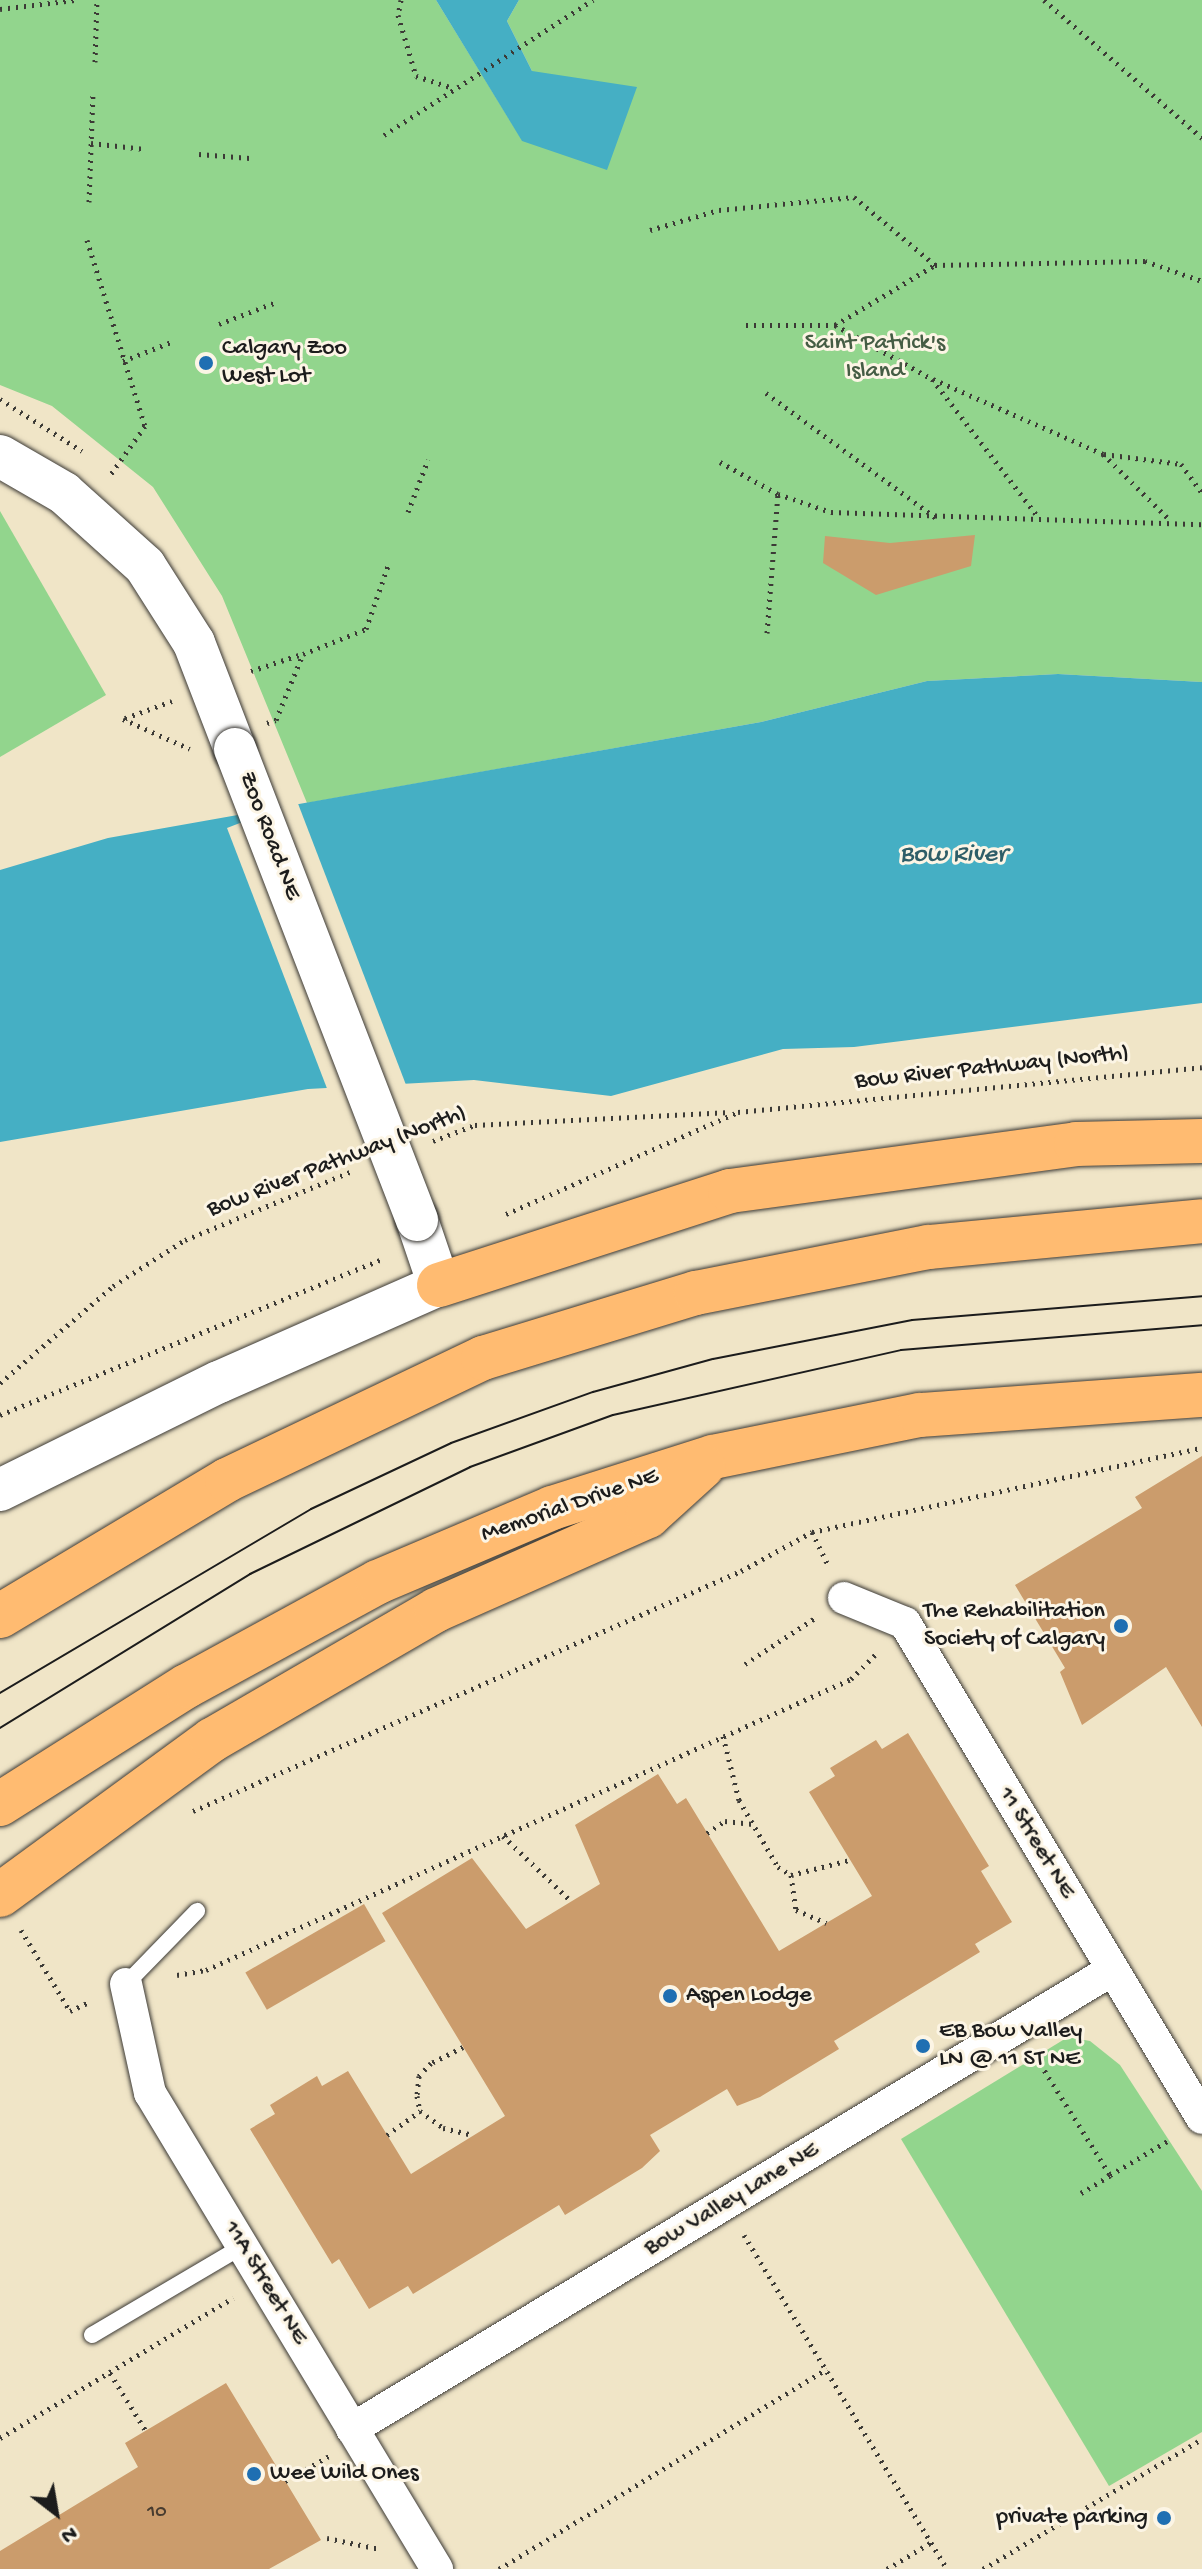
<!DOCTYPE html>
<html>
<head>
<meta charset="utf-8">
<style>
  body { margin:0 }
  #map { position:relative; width:1202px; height:2569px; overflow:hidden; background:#f0e5c7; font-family:"Gochi Hand",sans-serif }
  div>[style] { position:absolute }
  .green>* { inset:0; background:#92d58d }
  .water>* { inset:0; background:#45afc4 }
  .pier>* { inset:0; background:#f0e5c7; transform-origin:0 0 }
  .building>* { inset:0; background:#cb9c6c; transform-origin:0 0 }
  .path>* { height:5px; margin-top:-2.5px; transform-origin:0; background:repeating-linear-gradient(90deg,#3c3a36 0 2px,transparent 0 8px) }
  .roads { filter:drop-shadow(0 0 2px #3c3a36) drop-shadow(0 0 2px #3c3a36) }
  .service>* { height:16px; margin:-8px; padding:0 8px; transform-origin:8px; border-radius:8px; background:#fff }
  .minor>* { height:32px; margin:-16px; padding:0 16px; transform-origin:16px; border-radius:16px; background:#fff }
  .tertiary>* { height:42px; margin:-21px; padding:0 21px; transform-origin:21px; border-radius:21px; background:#fff }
  .trunk>* { height:44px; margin:-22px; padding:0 22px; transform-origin:22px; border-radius:22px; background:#ffbb71 }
  .tram>* { height:2px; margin:-1px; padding:0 1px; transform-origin:1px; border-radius:1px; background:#1c1c1c }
  .bridges { filter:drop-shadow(0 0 2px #3c3a36) drop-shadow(0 0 2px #3c3a36) }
  .tertiary-bridge>* { height:42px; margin:-21px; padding:0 21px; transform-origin:21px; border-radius:21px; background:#fff }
  .dots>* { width:22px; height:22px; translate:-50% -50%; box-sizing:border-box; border:4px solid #fcf5e5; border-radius:50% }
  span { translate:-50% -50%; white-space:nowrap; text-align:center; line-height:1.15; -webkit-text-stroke:6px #fcf5e5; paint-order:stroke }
  .number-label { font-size:20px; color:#483c30 }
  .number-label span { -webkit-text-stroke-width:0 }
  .park-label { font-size:24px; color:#455d44 }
  .poi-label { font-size:24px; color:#1c1c1c }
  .left { translate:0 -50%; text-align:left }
  .right { translate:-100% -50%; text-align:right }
  .street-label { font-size:24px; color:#1c1c1c }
  .water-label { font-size:26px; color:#2e5e68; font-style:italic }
  .north { position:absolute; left:16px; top:2473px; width:80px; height:80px; -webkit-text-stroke:6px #fcf5e5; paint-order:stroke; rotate:149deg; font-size:22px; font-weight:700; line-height:32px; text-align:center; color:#1c1c1c }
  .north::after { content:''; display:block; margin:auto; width:28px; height:36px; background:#1c1c1c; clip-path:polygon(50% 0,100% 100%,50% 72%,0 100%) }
</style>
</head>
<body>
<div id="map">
  <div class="green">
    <i style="clip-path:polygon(0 0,436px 0,522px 140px,532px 71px,507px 21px,519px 0,1202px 0,1202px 682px,1058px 674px,927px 681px,761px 722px,307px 803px,222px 596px,153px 487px,52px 406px,0 385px)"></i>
    <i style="clip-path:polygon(0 511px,106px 695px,0 757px)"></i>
    <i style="clip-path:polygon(1068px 2037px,1090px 2041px,1120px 2065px,1202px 2191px,1202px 2432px,1109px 2486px,901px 2139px)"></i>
  </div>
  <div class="water">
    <i style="clip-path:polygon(436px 0,519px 0,507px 21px,532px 71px,637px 87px,607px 170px,522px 141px)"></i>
    <i style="clip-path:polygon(1058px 674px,1202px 682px,1202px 1003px,854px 1047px,783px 1049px,611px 1096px,474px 1080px,308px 1089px,0 1142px,0 870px,108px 838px,761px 722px,927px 681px)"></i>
  </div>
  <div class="pier">
    <i style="left:297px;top:801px;width:307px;height:75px;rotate:69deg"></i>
  </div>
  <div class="building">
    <i style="clip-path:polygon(975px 535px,971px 566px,876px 595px,823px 563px,825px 536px,890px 543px)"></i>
    <i style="clip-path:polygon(1202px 1456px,1202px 1727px,1166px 1667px,1082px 1725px,1060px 1672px,1065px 1668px,1015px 1585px,1142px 1508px,1135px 1497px)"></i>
    <i style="clip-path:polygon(908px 1733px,989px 1866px,981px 1871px,1012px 1922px,975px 1944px,980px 1952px,834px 2041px,839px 2049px,760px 2097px,737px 2106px,727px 2089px,650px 2135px,660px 2151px,642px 2168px,565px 2215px,559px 2205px,413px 2294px,408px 2286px,369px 2309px,339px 2259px,332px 2264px,250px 2129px,275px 2114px,270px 2105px,317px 2076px,322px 2086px,348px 2071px,411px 2174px,505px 2116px,382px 1913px,472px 1858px,526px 1929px,600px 1884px,575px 1825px,658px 1774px,677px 1804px,686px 1798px,779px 1951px,872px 1896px,809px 1792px,835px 1776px,830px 1768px,876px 1740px,882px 1749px)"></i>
    <i style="left:364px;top:1904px;width:43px;height:137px;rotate:60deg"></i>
    <i style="clip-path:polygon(226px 2383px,321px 2540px,269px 2569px,0 2569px,0 2551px,138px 2467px,125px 2443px)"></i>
  </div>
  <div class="path">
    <i style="left:401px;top:0;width:15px;rotate:101deg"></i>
    <i style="left:398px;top:15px;width:64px;rotate:73.6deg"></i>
    <i style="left:416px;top:76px;width:38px;rotate:18deg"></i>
    <i style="left:1044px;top:0;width:210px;rotate:41.1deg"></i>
    <i style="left:0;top:9px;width:77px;rotate:-6.8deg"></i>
    <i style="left:95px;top:62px;width:62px;rotate:-88.2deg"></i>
    <i style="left:384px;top:135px;width:249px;rotate:-32.9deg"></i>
    <i style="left:91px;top:143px;width:54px;rotate:6.3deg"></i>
    <i style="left:199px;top:154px;width:51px;rotate:4.5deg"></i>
    <i style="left:89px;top:202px;width:107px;rotate:-87.9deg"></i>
    <i style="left:650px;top:230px;width:72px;rotate:-16.2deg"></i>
    <i style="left:719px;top:210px;width:136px;rotate:-5.5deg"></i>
    <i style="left:854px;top:197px;width:106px;rotate:40deg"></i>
    <i style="left:935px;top:265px;width:210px;rotate:-1.1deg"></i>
    <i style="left:1145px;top:261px;width:60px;rotate:19.3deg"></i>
    <i style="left:87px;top:240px;width:195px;rotate:72.7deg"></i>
    <i style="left:145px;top:426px;width:59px;rotate:125.3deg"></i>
    <i style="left:219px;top:324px;width:59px;rotate:-20.9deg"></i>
    <i style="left:746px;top:325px;width:89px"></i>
    <i style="left:835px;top:325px;width:117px;rotate:-31deg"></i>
    <i style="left:835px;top:325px;width:111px;rotate:29.1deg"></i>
    <i style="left:932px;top:379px;width:175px;rotate:52.4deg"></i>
    <i style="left:123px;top:361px;width:55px;rotate:-21.4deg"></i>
    <i style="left:933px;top:379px;width:186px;rotate:23.8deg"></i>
    <i style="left:1103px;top:454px;width:95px;rotate:44.6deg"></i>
    <i style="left:766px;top:393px;width:211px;rotate:36.3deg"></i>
    <i style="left:0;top:399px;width:97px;rotate:32.4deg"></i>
    <i style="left:1104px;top:454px;width:78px;rotate:7.4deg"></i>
    <i style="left:1181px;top:464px;width:36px;rotate:54deg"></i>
    <i style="left:720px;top:462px;width:66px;rotate:28.9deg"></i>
    <i style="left:408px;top:512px;width:56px;rotate:-69deg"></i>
    <i style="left:767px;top:633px;width:139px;rotate:-85.5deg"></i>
    <i style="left:778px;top:494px;width:56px;rotate:18.8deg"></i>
    <i style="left:831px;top:512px;width:371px;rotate:1.9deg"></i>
    <i style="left:251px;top:671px;width:54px;rotate:-18.4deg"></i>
    <i style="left:172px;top:701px;width:52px;rotate:159.8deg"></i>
    <i style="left:123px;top:719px;width:73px;rotate:24.1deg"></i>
    <i style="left:267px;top:723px;width:9px;rotate:-18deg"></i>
    <i style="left:276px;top:720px;width:71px;rotate:-67.8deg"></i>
    <i style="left:303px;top:654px;width:68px;rotate:-21.6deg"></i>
    <i style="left:366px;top:629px;width:67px;rotate:-70.8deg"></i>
    <i style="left:433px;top:1141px;width:45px;rotate:-20.9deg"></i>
    <i style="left:475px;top:1125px;width:256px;rotate:-2.9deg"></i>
    <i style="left:506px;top:1214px;width:253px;rotate:-23.7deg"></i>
    <i style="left:738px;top:1112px;width:466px;rotate:-5.5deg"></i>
    <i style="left:0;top:1383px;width:149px;rotate:-40.6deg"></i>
    <i style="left:113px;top:1286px;width:85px;rotate:-32.6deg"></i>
    <i style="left:185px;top:1240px;width:181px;rotate:-22.4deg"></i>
    <i style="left:0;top:1415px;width:415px;rotate:-22.2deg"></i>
    <i style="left:812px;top:1532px;width:39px;rotate:64deg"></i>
    <i style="left:745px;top:1664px;width:84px;rotate:-33.3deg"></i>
    <i style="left:723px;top:1736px;width:66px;rotate:76deg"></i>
    <i style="left:739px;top:1800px;width:78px;rotate:59.8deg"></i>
    <i style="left:778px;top:1867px;width:15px;rotate:32deg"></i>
    <i style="left:791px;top:1875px;width:61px;rotate:-14.3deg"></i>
    <i style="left:193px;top:1811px;width:598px;rotate:-23.65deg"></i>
    <i style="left:741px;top:1571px;width:81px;rotate:-28.8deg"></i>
    <i style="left:812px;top:1532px;width:399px;rotate:-12.2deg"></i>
    <i style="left:707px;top:1833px;width:22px;rotate:-34deg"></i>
    <i style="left:725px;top:1821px;width:28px;rotate:6deg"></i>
    <i style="left:503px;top:1836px;width:94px;rotate:43.7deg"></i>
    <i style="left:791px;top:1875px;width:35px;rotate:82deg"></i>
    <i style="left:796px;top:1910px;width:33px;rotate:23deg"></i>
    <i style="left:21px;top:1930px;width:95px;rotate:58.8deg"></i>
    <i style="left:70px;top:2011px;width:23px;rotate:-25deg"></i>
    <i style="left:177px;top:1975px;width:29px;rotate:-10deg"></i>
    <i style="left:206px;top:1970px;width:708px;rotate:-24.28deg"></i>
    <i style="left:851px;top:1679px;width:37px;rotate:-45deg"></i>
    <i style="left:463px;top:2047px;width:36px;rotate:153deg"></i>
    <i style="left:431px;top:2063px;width:18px;rotate:133deg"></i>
    <i style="left:419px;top:2076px;width:20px;rotate:96deg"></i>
    <i style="left:417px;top:2096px;width:15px;rotate:79deg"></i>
    <i style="left:420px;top:2111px;width:29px;rotate:36deg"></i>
    <i style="left:443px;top:2128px;width:31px;rotate:13deg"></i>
    <i style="left:1036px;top:2057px;width:139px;rotate:57.9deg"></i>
    <i style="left:1110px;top:2175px;width:71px;rotate:-30.5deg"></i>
    <i style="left:387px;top:2135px;width:41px;rotate:-36deg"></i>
    <i style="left:1081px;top:2193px;width:37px;rotate:-31deg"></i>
    <i style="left:744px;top:2235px;width:391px;rotate:58.7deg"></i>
    <i style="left:110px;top:2373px;width:68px;rotate:58.2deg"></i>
    <i style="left:0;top:2438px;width:272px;rotate:-31deg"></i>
    <i style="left:285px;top:2481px;width:51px;rotate:-29.6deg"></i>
    <i style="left:327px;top:2538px;width:54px;rotate:11.7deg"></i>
    <i style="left:499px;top:2569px;width:384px;rotate:-31.4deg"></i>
    <i style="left:887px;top:2569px;width:52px;rotate:-31deg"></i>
    <i style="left:983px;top:2569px;width:255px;rotate:-30.7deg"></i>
  </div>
  <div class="roads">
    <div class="service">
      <i style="left:126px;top:1984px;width:102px;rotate:-45.8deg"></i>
      <i style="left:92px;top:2335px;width:175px;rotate:-30.5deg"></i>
    </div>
    <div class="minor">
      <i style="left:844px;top:1598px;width:66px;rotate:22.3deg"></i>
      <i style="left:905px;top:1623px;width:577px;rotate:59.04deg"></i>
      <i style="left:126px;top:1984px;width:112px;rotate:77.6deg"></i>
      <i style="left:150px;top:2093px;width:556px;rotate:58.91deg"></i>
      <i style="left:352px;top:2429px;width:888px;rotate:-31.13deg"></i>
    </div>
    <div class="tertiary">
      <i style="left:0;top:456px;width:74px;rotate:30deg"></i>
      <i style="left:64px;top:493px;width:109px;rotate:42deg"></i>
      <i style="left:145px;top:566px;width:91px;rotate:57.5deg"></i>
      <i style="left:194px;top:643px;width:114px;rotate:68.9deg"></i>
      <i style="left:0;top:1490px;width:244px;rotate:-26.3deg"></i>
      <i style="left:219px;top:1382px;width:240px;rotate:-23.8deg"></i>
      <i style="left:439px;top:1285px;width:69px;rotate:-108.7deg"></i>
    </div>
    <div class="trunk">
      <i style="left:439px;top:1285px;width:306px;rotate:-17.9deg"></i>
      <i style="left:730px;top:1191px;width:349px;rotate:-7.7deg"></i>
      <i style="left:1076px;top:1144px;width:126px;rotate:-1.4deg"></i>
      <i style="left:0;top:1616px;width:265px;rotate:-30.9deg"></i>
      <i style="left:227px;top:1480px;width:284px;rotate:-25.5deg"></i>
      <i style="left:483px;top:1358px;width:223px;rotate:-17deg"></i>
      <i style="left:696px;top:1293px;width:237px;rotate:-11.2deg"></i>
      <i style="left:929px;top:1247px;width:274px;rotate:-5.4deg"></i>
      <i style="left:0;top:1804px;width:221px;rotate:-32.3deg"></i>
      <i style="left:187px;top:1686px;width:217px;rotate:-28.6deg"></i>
      <i style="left:378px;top:1582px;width:189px;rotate:-23deg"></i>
      <i style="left:552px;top:1508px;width:169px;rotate:-17.6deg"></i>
      <i style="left:713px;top:1457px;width:211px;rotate:-11.5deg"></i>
      <i style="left:920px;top:1415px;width:283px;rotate:-4.1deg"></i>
      <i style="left:0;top:1895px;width:263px;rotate:-36.2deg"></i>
      <i style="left:212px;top:1740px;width:259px;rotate:-30.1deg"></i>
      <i style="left:436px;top:1610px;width:232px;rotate:-23.9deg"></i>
      <i style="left:648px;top:1516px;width:74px;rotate:-42.3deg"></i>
    </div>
  </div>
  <div class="tram">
    <i style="left:0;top:1693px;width:361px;rotate:-30.6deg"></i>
    <i style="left:311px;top:1509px;width:155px;rotate:-25.2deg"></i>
    <i style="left:451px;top:1443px;width:151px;rotate:-19.8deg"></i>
    <i style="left:593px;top:1392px;width:124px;rotate:-15.4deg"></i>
    <i style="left:713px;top:1359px;width:203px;rotate:-11.1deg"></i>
    <i style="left:912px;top:1320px;width:291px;rotate:-4.7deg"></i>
    <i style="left:0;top:1728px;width:294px;rotate:-31.6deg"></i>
    <i style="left:250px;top:1574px;width:245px;rotate:-25.9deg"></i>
    <i style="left:470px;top:1467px;width:152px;rotate:-20deg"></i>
    <i style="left:613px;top:1415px;width:295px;rotate:-12.7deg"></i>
    <i style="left:901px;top:1350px;width:302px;rotate:-4.7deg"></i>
  </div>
  <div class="bridges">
    <div class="tertiary-bridge">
      <i style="left:235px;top:749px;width:505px;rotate:68.87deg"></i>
    </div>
  </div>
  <div class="dots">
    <i style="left:206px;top:363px;background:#1f6fb2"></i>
    <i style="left:1121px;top:1626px;background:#1f6fb2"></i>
    <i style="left:670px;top:1996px;background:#1f6fb2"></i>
    <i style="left:923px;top:2046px;background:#1f6fb2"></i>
    <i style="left:254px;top:2474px;background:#1f6fb2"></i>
    <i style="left:1164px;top:2518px;background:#1f6fb2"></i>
  </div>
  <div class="number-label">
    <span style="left:157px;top:2512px">10</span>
  </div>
  <div class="park-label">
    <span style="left:875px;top:358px">Saint Patrick's<br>Island</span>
  </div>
  <div class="poi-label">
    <span class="left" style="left:222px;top:363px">Calgary Zoo<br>West Lot</span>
    <span class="right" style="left:1105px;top:1626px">The Rehabilitation<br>Society of Calgary</span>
    <span class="left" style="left:686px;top:1996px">Aspen Lodge</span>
    <span class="left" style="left:939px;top:2046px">EB Bow Valley<br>LN @ 11 ST NE</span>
    <span class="left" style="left:270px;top:2474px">Wee Wild Ones</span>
    <span class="right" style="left:1148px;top:2518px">private parking</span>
  </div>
  <div class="street-label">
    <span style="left:269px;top:836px;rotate:69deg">Zoo Road NE</span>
    <span style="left:992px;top:1068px;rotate:-6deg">Bow River Pathway (North)</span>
    <span style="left:337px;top:1162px;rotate:-21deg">Bow River Pathway (North)</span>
    <span style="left:570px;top:1506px;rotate:-19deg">Memorial Drive NE</span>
    <span style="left:1036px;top:1843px;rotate:59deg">11 Street NE</span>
    <span style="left:732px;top:2200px;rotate:-31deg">Bow Valley Lane NE</span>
    <span style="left:265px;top:2283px;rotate:59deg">11A Street NE</span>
  </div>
  <div class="water-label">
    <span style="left:953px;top:856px">Bow River</span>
  </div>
  <div class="north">N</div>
</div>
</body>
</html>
